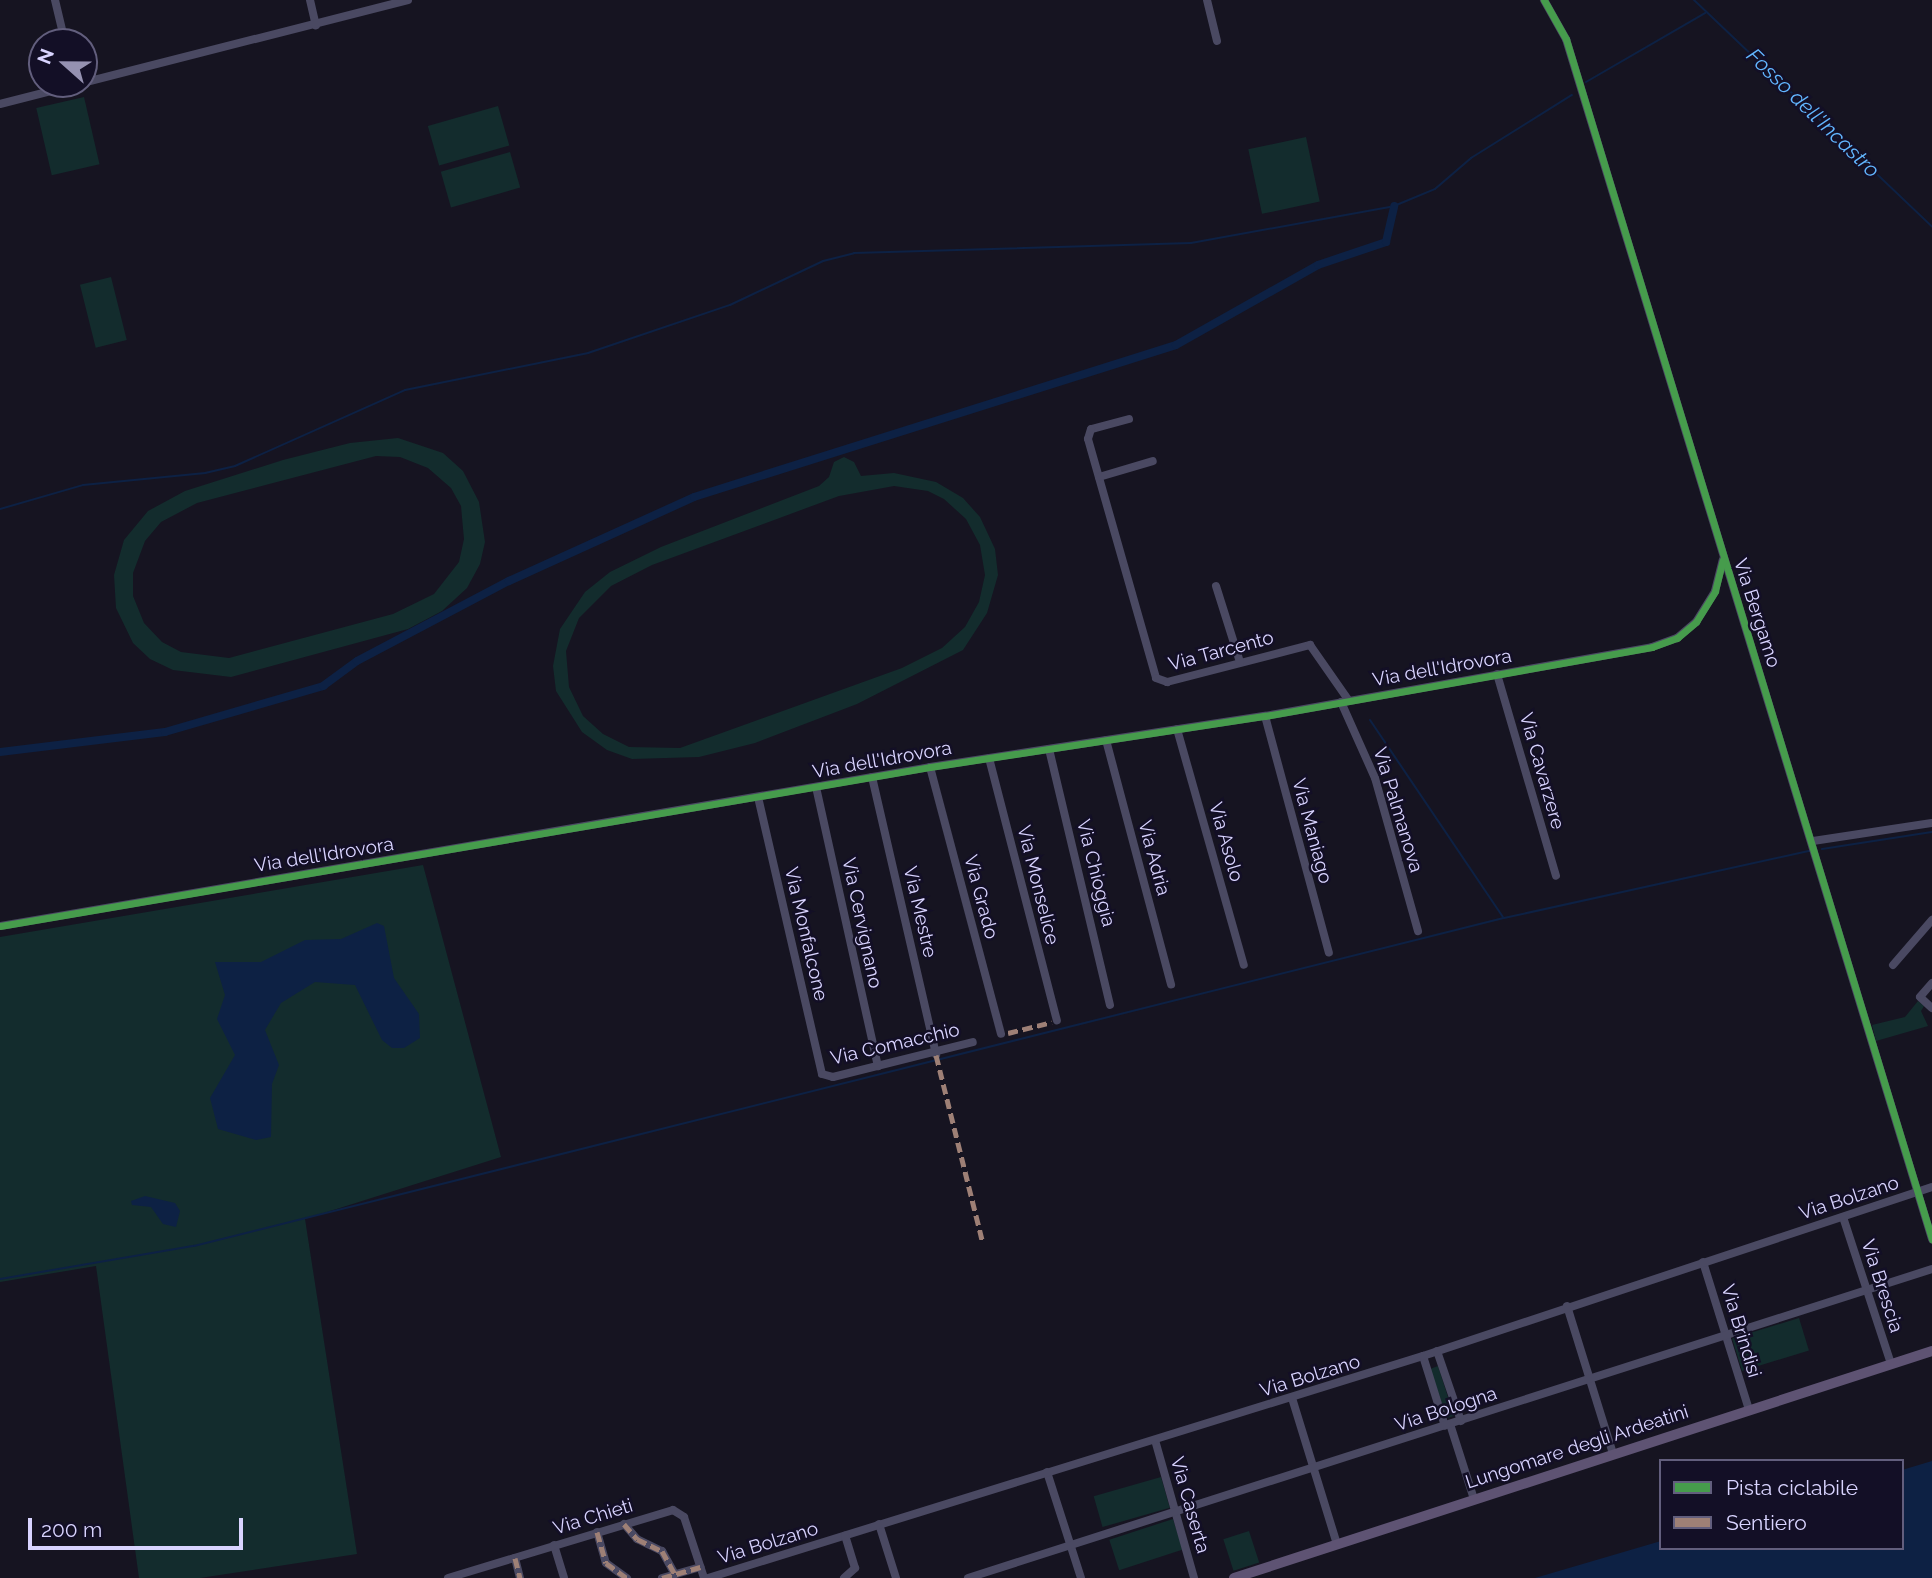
<!DOCTYPE html>
<html>
<head>
<meta charset="utf-8">
<style>
  body { margin:0 }
  #map { position:relative; width:1932px; height:1578px; overflow:hidden; background:#161421; font-family:Raleway,sans-serif }
  div>[style] { position:absolute }
  .green>* { inset:0; background:#132c2d; transform-origin:0 0 }
  .water>* { inset:0; background:#0d2144 }
  .stream>* { height:2px; margin:-1px; padding:0 1px; transform-origin:1px; border-radius:1px; background:#0d2144 }
  .canal>* { height:8px; margin:-4px; padding:0 4px; transform-origin:4px; border-radius:4px; background:#0d2144 }
  .minor>* { height:8px; margin:-4px; padding:0 4px; transform-origin:4px; border-radius:4px; background:#4a4962 }
  .major>* { height:10px; margin:-5px; padding:0 5px; transform-origin:5px; border-radius:5px; background:#5e5373 }
  .quiet>* { height:5px; margin-top:-2.5px; transform-origin:0; background:repeating-linear-gradient(90deg,#9e8076 0 10px,transparent 0 15px) }
  .cycleway>* { height:7px; margin:-3.5px; padding:0 3.5px; transform-origin:3.5px; border-radius:3.5px; background:#469c4c }
  span { translate:-50% -50%; white-space:nowrap; text-align:center; line-height:1.15; -webkit-text-stroke:5px #130f26; paint-order:stroke }
  .street-label { font-size:19px; color:#d9d4ff }
  .water-label { font-size:21px; color:#62b6ff; font-style:italic }
  .legend { position:absolute; left:1659px; top:1459px; width:245px; height:91px; box-sizing:border-box; background:#130f26; border:2px solid #625e7d; margin:0; padding:9px 12px; list-style:none; font-size:21px; color:#d9d4ff }
  .legend li { display:flex; align-items:center; gap:14px; height:35px }
  .legend b { width:35px; border:2px solid #625e7d }
  .north { position:absolute; left:28px; top:28px; width:70px; height:70px; box-sizing:border-box; background:#130f26; border:2px solid #625e7d; border-radius:50%; rotate:291deg; font-size:19px; font-weight:700; line-height:28px; text-align:center; color:#d9d4ff }
  .north::after { content:''; display:block; margin:auto; width:24px; height:32px; background:#9591b1; clip-path:polygon(50% 0,100% 100%,50% 72%,0 100%) }
  .scale { position:absolute; left:28px; top:1518px; width:215px; height:32px; box-sizing:border-box; border:4px solid #d9d4ff; border-top:0; padding-left:9px; font-size:21px; line-height:24px; white-space:nowrap; color:#d9d4ff; -webkit-text-stroke:5px #130f26; paint-order:stroke }
</style>
</head>
<body>
<div id="map">
  <div class="green">
    <i style="left:84px;top:97px;width:69px;height:49px;rotate:77deg"></i>
    <i style="left:498px;top:106px;width:41px;height:73px;rotate:74deg"></i>
    <i style="left:1306px;top:137px;width:66px;height:59px;rotate:78deg"></i>
    <i style="left:510px;top:152px;width:37px;height:72px;rotate:74deg"></i>
    <i style="left:111px;top:277px;width:65px;height:32px;rotate:76deg"></i>
    <i style="clip-path:polygon(evenodd,398px 438px,443px 453px,463px 471px,479px 502px,485px 542px,480px 564px,467px 588px,442px 611px,408px 629px,231px 677px,173px 670px,150px 659px,133px 643px,116px 608px,114px 575px,124px 540px,148px 511px,185px 491px,283px 460px,350px 443px,398px 438px,376px 456px,400px 457px,428px 468px,451px 488px,461px 506px,464px 539px,459px 562px,434px 594px,393px 614px,229px 658px,181px 652px,162px 642px,144px 623px,133px 596px,133px 573px,145px 541px,161px 522px,197px 503px,376px 456px)"></i>
    <i style="clip-path:polygon(evenodd,844px 457px,854px 462px,861px 476px,894px 473px,936px 482px,963px 498px,980px 517px,995px 549px,998px 575px,987px 613px,963px 650px,857px 704px,755px 743px,699px 757px,632px 759px,607px 750px,582px 732px,556px 691px,553px 666px,560px 629px,585px 592px,610px 572px,661px 547px,819px 486px,829px 477px,834px 462px,844px 457px,894px 486px,928px 491px,944px 499px,966px 519px,980px 545px,985px 575px,979px 602px,965px 627px,942px 648px,902px 668px,680px 748px,629px 747px,603px 734px,583px 716px,569px 687px,566px 651px,579px 618px,611px 586px,652px 565px,839px 496px,894px 486px)"></i>
    <i style="clip-path:polygon(423px 865px,501px 1157px,305px 1219px,357px 1554px,200px 1578px,139px 1578px,96px 1266px,0 1282px,0 937px)"></i>
    <i style="clip-path:polygon(1918px 1001px,1924px 1006px,1921px 1011px,1928px 1026px,1876px 1041px,1872px 1025px,1905px 1017px)"></i>
    <i style="left:1799px;top:1318px;width:34px;height:70px;rotate:73deg"></i>
    <i style="clip-path:polygon(1438px 1366px,1454px 1416px,1447px 1418px,1430px 1369px)"></i>
    <i style="left:1161px;top:1477px;width:32px;height:70px;rotate:74deg"></i>
    <i style="left:1173px;top:1519px;width:32px;height:67px;rotate:72deg"></i>
    <i style="left:1249px;top:1531px;width:33px;height:27px;rotate:72deg"></i>
  </div>
  <div class="water">
    <i style="clip-path:polygon(377px 923px,384px 926px,394px 978px,419px 1014px,420px 1038px,404px 1048px,392px 1048px,382px 1040px,355px 985px,315px 982px,281px 1003px,265px 1030px,279px 1065px,272px 1084px,271px 1137px,256px 1140px,218px 1129px,210px 1098px,235px 1055px,217px 1019px,225px 995px,215px 962px,261px 962px,305px 940px,341px 939px)"></i>
    <i style="clip-path:polygon(145px 1196px,175px 1203px,180px 1211px,176px 1227px,163px 1224px,151px 1207px,132px 1205px,131px 1201px)"></i>
    <i style="clip-path:polygon(1932px 1461px,1932px 1578px,1535px 1578px,1661px 1541px,1661px 1548px,1902px 1548px,1902px 1470px)"></i>
  </div>
  <div class="stream">
    <i style="left:1694px;top:0;width:329px;rotate:43.6deg"></i>
    <i style="left:1586px;top:82px;width:138px;rotate:-30.1deg"></i>
    <i style="left:0;top:509px;width:86px;rotate:-16.1deg"></i>
    <i style="left:83px;top:485px;width:123px;rotate:-5.6deg"></i>
    <i style="left:205px;top:473px;width:31px;rotate:-13deg"></i>
    <i style="left:235px;top:466px;width:186px;rotate:-24.1deg"></i>
    <i style="left:405px;top:390px;width:187px;rotate:-11.4deg"></i>
    <i style="left:588px;top:353px;width:150px;rotate:-18.7deg"></i>
    <i style="left:730px;top:305px;width:103px;rotate:-25.3deg"></i>
    <i style="left:823px;top:261px;width:32px;rotate:-14deg"></i>
    <i style="left:854px;top:253px;width:337px;rotate:-1.7deg"></i>
    <i style="left:1191px;top:243px;width:206px;rotate:-10.3deg"></i>
    <i style="left:1394px;top:206px;width:44px;rotate:-22.5deg"></i>
    <i style="left:1435px;top:189px;width:48px;rotate:-40.7deg"></i>
    <i style="left:1471px;top:158px;width:119px;rotate:-32deg"></i>
    <i style="left:1370px;top:720px;width:238px;rotate:56deg"></i>
    <i style="left:1822px;top:849px;width:111px;rotate:-8.8deg"></i>
    <i style="left:0;top:1279px;width:197px;rotate:-9.7deg"></i>
    <i style="left:194px;top:1246px;width:1350px;rotate:-14.06deg"></i>
    <i style="left:1504px;top:918px;width:313px;rotate:-12.4deg"></i>
  </div>
  <div class="canal">
    <i style="left:0;top:752px;width:166px;rotate:-6.9deg"></i>
    <i style="left:165px;top:732px;width:165px;rotate:-16.2deg"></i>
    <i style="left:323px;top:686px;width:42px;rotate:-36.3deg"></i>
    <i style="left:357px;top:661px;width:172px;rotate:-27.8deg"></i>
    <i style="left:509px;top:581px;width:203px;rotate:-24.4deg"></i>
    <i style="left:694px;top:497px;width:505px;rotate:-17.5deg"></i>
    <i style="left:1176px;top:345px;width:163px;rotate:-29.4deg"></i>
    <i style="left:1318px;top:265px;width:72px;rotate:-18.7deg"></i>
    <i style="left:1386px;top:242px;width:37px;rotate:-77deg"></i>
  </div>
  <div class="minor">
    <i style="left:55px;top:0;width:43px;rotate:76.6deg"></i>
    <i style="left:310px;top:0;width:26px;rotate:77deg"></i>
    <i style="left:1207px;top:0;width:42px;rotate:76.3deg"></i>
    <i style="left:1544px;top:0;width:45px;rotate:60.6deg"></i>
    <i style="left:1566px;top:39px;width:1255px;rotate:73.04deg"></i>
    <i style="left:0;top:104px;width:421px;rotate:-14.3deg"></i>
    <i style="left:1129px;top:419px;width:39px;rotate:165deg"></i>
    <i style="left:1091px;top:429px;width:10px;rotate:107deg"></i>
    <i style="left:1088px;top:439px;width:248px;rotate:74.1deg"></i>
    <i style="left:1156px;top:678px;width:12px;rotate:20deg"></i>
    <i style="left:1167px;top:682px;width:148px;rotate:-14.5deg"></i>
    <i style="left:1310px;top:645px;width:68px;rotate:55.1deg"></i>
    <i style="left:1099px;top:477px;width:56px;rotate:-16.5deg"></i>
    <i style="left:1216px;top:586px;width:80px;rotate:72.5deg"></i>
    <i style="left:1497px;top:674px;width:210px;rotate:73.7deg"></i>
    <i style="left:1341px;top:702px;width:83px;rotate:65.9deg"></i>
    <i style="left:1375px;top:778px;width:159px;rotate:74.3deg"></i>
    <i style="left:1265px;top:716px;width:245px;rotate:74.9deg"></i>
    <i style="left:1177px;top:729px;width:245px;rotate:74.2deg"></i>
    <i style="left:1106px;top:740px;width:253px;rotate:75.1deg"></i>
    <i style="left:1049px;top:749px;width:263px;rotate:76.6deg"></i>
    <i style="left:989px;top:758px;width:271px;rotate:75.5deg"></i>
    <i style="left:930px;top:767px;width:276px;rotate:75.1deg"></i>
    <i style="left:872px;top:777px;width:285px;rotate:77deg"></i>
    <i style="left:816px;top:787px;width:286px;rotate:77.5deg"></i>
    <i style="left:758px;top:797px;width:284px;rotate:77deg"></i>
    <i style="left:822px;top:1074px;width:11px;rotate:15deg"></i>
    <i style="left:833px;top:1077px;width:144px;rotate:-14deg"></i>
    <i style="left:1813px;top:841px;width:120px;rotate:-8.6deg"></i>
    <i style="left:0;top:926px;width:943px;rotate:-9.7deg"></i>
    <i style="left:930px;top:767px;width:339px;rotate:-8.7deg"></i>
    <i style="left:1265px;top:716px;width:393px;rotate:-10.1deg"></i>
    <i style="left:1652px;top:647px;width:27px;rotate:-20deg"></i>
    <i style="left:1677px;top:638px;width:25px;rotate:-40deg"></i>
    <i style="left:1696px;top:622px;width:36px;rotate:-58deg"></i>
    <i style="left:1715px;top:591px;width:32px;rotate:-76deg"></i>
    <i style="left:1893px;top:965px;width:60px;rotate:-49.1deg"></i>
    <i style="left:1932px;top:983px;width:18px;rotate:131deg"></i>
    <i style="left:1920px;top:997px;width:16px;rotate:43deg"></i>
    <i style="left:1843px;top:1217px;width:155px;rotate:71.9deg"></i>
    <i style="left:1703px;top:1262px;width:155px;rotate:72.7deg"></i>
    <i style="left:1567px;top:1306px;width:155px;rotate:72.7deg"></i>
    <i style="left:1437px;top:1351px;width:74px;rotate:71.1deg"></i>
    <i style="left:1423px;top:1356px;width:73px;rotate:72.6deg"></i>
    <i style="left:1292px;top:1398px;width:153px;rotate:72.9deg"></i>
    <i style="left:1450px;top:1424px;width:79px;rotate:72.3deg"></i>
    <i style="left:1155px;top:1440px;width:143px;rotate:74.2deg"></i>
    <i style="left:1047px;top:1472px;width:111px;rotate:72.2deg"></i>
    <i style="left:624px;top:1524px;width:20px;rotate:49deg"></i>
    <i style="left:637px;top:1539px;width:28px;rotate:26deg"></i>
    <i style="left:662px;top:1551px;width:26px;rotate:61deg"></i>
    <i style="left:879px;top:1524px;width:57px;rotate:72.5deg"></i>
    <i style="left:597px;top:1532px;width:32px;rotate:74deg"></i>
    <i style="left:606px;top:1563px;width:26px;rotate:36deg"></i>
    <i style="left:554px;top:1545px;width:34px;rotate:73deg"></i>
    <i style="left:515px;top:1558px;width:21px;rotate:76deg"></i>
    <i style="left:448px;top:1578px;width:235px;rotate:-16.8deg"></i>
    <i style="left:673px;top:1510px;width:13px;rotate:32deg"></i>
    <i style="left:684px;top:1517px;width:64px;rotate:71.8deg"></i>
    <i style="left:662px;top:1578px;width:40px;rotate:-16deg"></i>
    <i style="left:708px;top:1578px;width:749px;rotate:-17.25deg"></i>
    <i style="left:1423px;top:1356px;width:536px;rotate:-18.37deg"></i>
    <i style="left:844px;top:1578px;width:15px;rotate:-42deg"></i>
    <i style="left:855px;top:1568px;width:34px;rotate:-107deg"></i>
    <i style="left:968px;top:1578px;width:1012px;rotate:-17.77deg"></i>
  </div>
  <div class="major">
    <i style="left:1234px;top:1578px;width:734px;rotate:-18.02deg"></i>
  </div>
  <div class="quiet">
    <i style="left:1008px;top:1033px;width:45px;rotate:-14deg"></i>
    <i style="left:936px;top:1055px;width:191px;rotate:76deg"></i>
    <i style="left:624px;top:1524px;width:20px;rotate:49deg"></i>
    <i style="left:637px;top:1539px;width:28px;rotate:26deg"></i>
    <i style="left:662px;top:1551px;width:26px;rotate:61deg"></i>
    <i style="left:597px;top:1532px;width:32px;rotate:74deg"></i>
    <i style="left:606px;top:1563px;width:26px;rotate:36deg"></i>
    <i style="left:515px;top:1558px;width:21px;rotate:76deg"></i>
    <i style="left:662px;top:1578px;width:40px;rotate:-16deg"></i>
  </div>
  <div class="cycleway">
    <i style="left:1544px;top:0;width:45px;rotate:60.6deg"></i>
    <i style="left:1566px;top:39px;width:1255px;rotate:73.04deg"></i>
    <i style="left:0;top:926px;width:943px;rotate:-9.7deg"></i>
    <i style="left:930px;top:767px;width:339px;rotate:-8.7deg"></i>
    <i style="left:1265px;top:716px;width:393px;rotate:-10.1deg"></i>
    <i style="left:1652px;top:647px;width:27px;rotate:-20deg"></i>
    <i style="left:1677px;top:638px;width:25px;rotate:-40deg"></i>
    <i style="left:1696px;top:622px;width:36px;rotate:-58deg"></i>
    <i style="left:1715px;top:591px;width:32px;rotate:-76deg"></i>
  </div>
  <div class="street-label">
    <span style="left:1757px;top:613px;rotate:72deg">Via Bergamo</span>
    <span style="left:1221px;top:651px;rotate:-15deg">Via Tarcento</span>
    <span style="left:1442px;top:668px;rotate:-10deg">Via dell'Idrovora</span>
    <span style="left:882px;top:760px;rotate:-10deg">Via dell'Idrovora</span>
    <span style="left:1542px;top:771px;rotate:74deg">Via Cavarzere</span>
    <span style="left:1398px;top:810px;rotate:73deg">Via Palmanova</span>
    <span style="left:1312px;top:831px;rotate:75deg">Via Maniago</span>
    <span style="left:1226px;top:842px;rotate:74deg">Via Asolo</span>
    <span style="left:324px;top:855px;rotate:-9deg">Via dell'Idrovora</span>
    <span style="left:1154px;top:858px;rotate:75deg">Via Adria</span>
    <span style="left:1096px;top:873px;rotate:76deg">Via Chioggia</span>
    <span style="left:1038px;top:885px;rotate:76deg">Via Monselice</span>
    <span style="left:981px;top:897px;rotate:75deg">Via Grado</span>
    <span style="left:920px;top:912px;rotate:77deg">Via Mestre</span>
    <span style="left:862px;top:923px;rotate:78deg">Via Cervignano</span>
    <span style="left:806px;top:934px;rotate:77deg">Via Monfalcone</span>
    <span style="left:895px;top:1044px;rotate:-13deg">Via Comacchio</span>
    <span style="left:1849px;top:1198px;rotate:-18deg">Via Bolzano</span>
    <span style="left:1882px;top:1286px;rotate:72deg">Via Brescia</span>
    <span style="left:1741px;top:1331px;rotate:73deg">Via Brindisi</span>
    <span style="left:1310px;top:1376px;rotate:-17deg">Via Bolzano</span>
    <span style="left:1446px;top:1409px;rotate:-18deg">Via Bologna</span>
    <span style="left:1577px;top:1447px;rotate:-18deg">Lungomare degli Ardeatini</span>
    <span style="left:1190px;top:1505px;rotate:74deg">Via Caserta</span>
    <span style="left:593px;top:1517px;rotate:-17deg">Via Chieti</span>
    <span style="left:768px;top:1543px;rotate:-17deg">Via Bolzano</span>
  </div>
  <div class="water-label">
    <span style="left:1813px;top:113px;rotate:44deg">Fosso dell'Incastro</span>
  </div>
  <ul class="legend">
  <li><b style="height:9px;background:#469c4c"></b>Pista ciclabile</li>
  <li><b style="height:9px;background:#9e8076"></b>Sentiero</li>
  </ul>
  <div class="north">N</div>
  <div class="scale">200 m</div>
</div>
</body>
</html>
